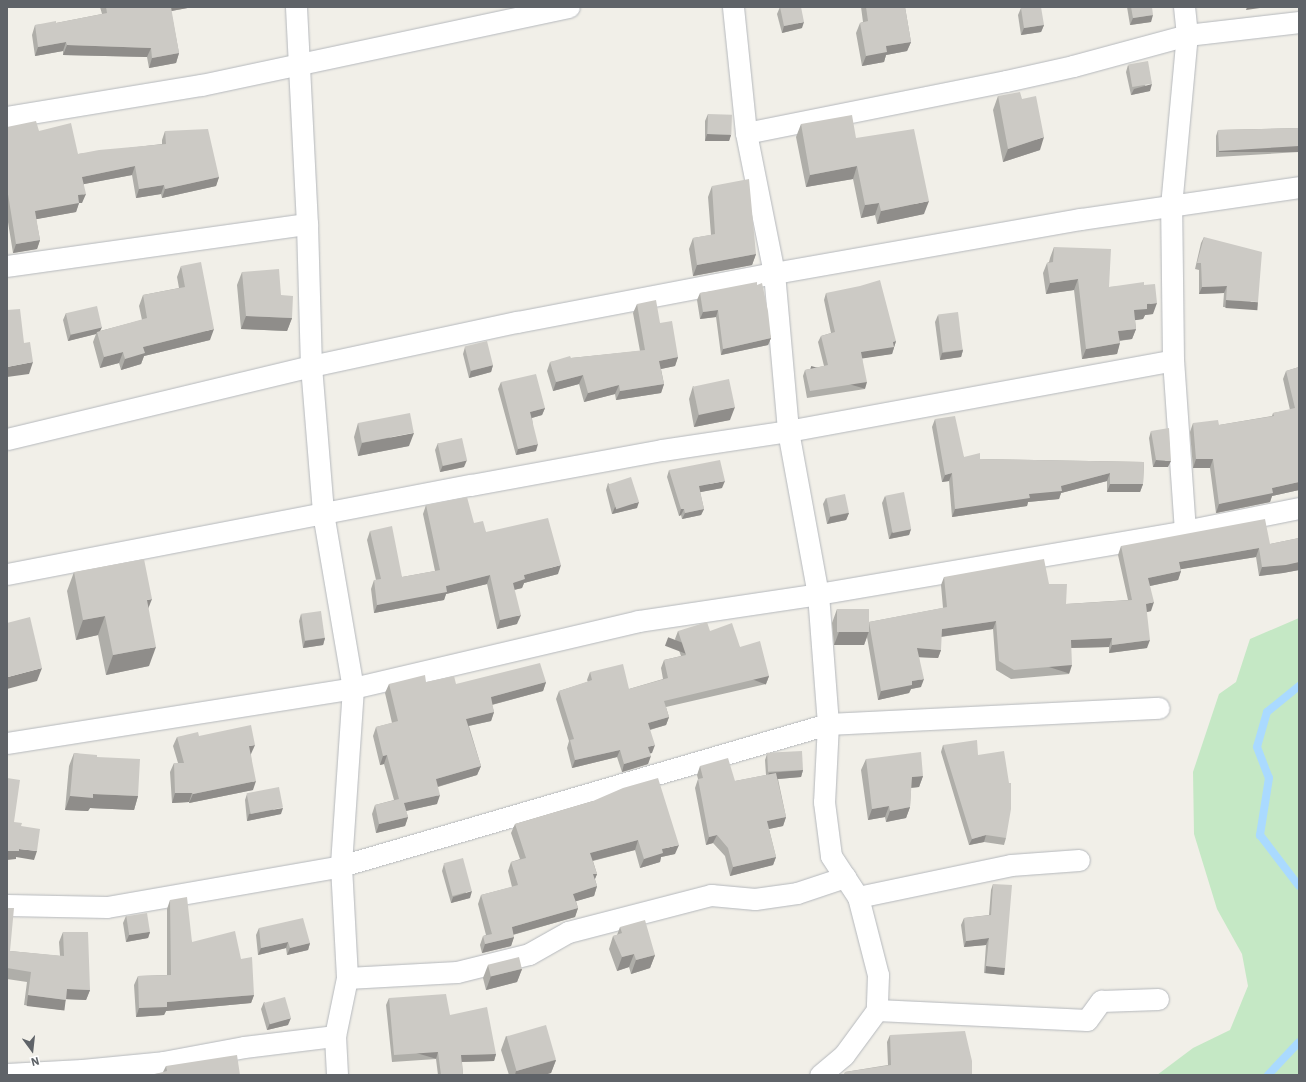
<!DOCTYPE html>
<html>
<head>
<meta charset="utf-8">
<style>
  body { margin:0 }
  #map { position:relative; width:1306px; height:1082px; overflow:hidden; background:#f1efe8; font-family:"IBM Plex Sans",sans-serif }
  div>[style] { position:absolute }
  .green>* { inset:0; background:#c5e8c5 }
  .stream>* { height:8px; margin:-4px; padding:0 4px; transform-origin:4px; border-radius:4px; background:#aadaff }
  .roads { filter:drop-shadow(0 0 1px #b5b8bc) drop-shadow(0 0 1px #b5b8bc) }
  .minor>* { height:21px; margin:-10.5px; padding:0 10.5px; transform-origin:10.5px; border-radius:10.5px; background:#fff }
  .wall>* { inset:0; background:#afaea9 }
  .shaded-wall>* { inset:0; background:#8f8d8a; transform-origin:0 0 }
  .building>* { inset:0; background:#cccac5; transform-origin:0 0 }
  span { translate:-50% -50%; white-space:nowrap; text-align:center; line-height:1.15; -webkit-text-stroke:3px #fff; paint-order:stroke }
  .frame { position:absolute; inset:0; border:8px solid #5f6368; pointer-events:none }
  .north { position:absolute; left:12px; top:1030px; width:40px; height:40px; -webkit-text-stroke:3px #fff; paint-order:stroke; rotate:165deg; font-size:11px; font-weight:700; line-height:16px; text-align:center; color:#5f6368 }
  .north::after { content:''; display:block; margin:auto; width:14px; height:18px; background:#5f6368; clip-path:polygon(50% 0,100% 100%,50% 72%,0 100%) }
</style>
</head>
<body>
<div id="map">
  <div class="green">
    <i style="clip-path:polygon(1299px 618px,1299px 1075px,1157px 1075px,1193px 1048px,1230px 1030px,1248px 986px,1242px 954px,1217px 909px,1194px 834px,1193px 772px,1219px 694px,1236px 682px,1250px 639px)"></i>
  </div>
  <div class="stream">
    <i style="left:1299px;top:686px;width:41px;rotate:140.9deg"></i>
    <i style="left:1267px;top:712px;width:36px;rotate:106deg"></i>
    <i style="left:1257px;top:747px;width:33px;rotate:69deg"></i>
    <i style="left:1269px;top:778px;width:58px;rotate:99deg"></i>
    <i style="left:1260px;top:835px;width:64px;rotate:52.6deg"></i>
    <i style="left:1268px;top:1075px;width:45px;rotate:-46.8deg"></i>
  </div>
  <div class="roads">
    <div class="minor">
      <i style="left:296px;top:7px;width:217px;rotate:87.1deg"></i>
      <i style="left:307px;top:224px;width:142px;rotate:88.4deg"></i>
      <i style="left:311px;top:366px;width:147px;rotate:85.3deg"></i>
      <i style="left:323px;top:513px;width:178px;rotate:80.3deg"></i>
      <i style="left:353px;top:688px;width:178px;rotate:93.9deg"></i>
      <i style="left:341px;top:866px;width:112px;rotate:86.9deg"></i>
      <i style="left:347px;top:978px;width:59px;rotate:101.7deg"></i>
      <i style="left:335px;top:1036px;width:39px;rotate:87deg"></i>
      <i style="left:733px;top:7px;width:127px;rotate:84.1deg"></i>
      <i style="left:746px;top:133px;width:143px;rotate:78.7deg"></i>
      <i style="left:774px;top:273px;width:159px;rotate:84.9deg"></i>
      <i style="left:788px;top:431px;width:166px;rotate:79.6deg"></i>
      <i style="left:818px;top:594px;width:130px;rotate:85.6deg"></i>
      <i style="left:828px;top:724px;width:78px;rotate:92.9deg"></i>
      <i style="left:824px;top:802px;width:54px;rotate:82.6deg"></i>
      <i style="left:831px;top:856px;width:49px;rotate:56.6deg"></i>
      <i style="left:858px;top:897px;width:81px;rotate:75.6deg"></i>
      <i style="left:878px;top:975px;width:35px;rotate:92deg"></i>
      <i style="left:877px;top:1010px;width:56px;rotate:126.3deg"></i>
      <i style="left:844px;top:1055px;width:31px;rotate:140deg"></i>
      <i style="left:7px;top:117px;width:197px;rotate:-9.4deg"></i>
      <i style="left:201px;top:85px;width:376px;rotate:-12deg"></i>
      <i style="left:746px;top:133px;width:265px;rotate:-11.3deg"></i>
      <i style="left:1006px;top:81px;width:69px;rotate:-12.6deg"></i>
      <i style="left:1073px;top:66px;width:118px;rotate:-15.2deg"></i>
      <i style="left:1187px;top:35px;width:113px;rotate:-6.6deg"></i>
      <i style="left:7px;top:266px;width:303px;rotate:-8deg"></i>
      <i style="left:7px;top:439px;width:313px;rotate:-13.5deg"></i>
      <i style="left:311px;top:366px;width:211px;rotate:-12.1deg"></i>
      <i style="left:517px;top:322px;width:262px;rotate:-10.8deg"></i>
      <i style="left:774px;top:273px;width:311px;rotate:-10deg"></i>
      <i style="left:1080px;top:219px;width:221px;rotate:-8.3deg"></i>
      <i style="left:1185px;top:531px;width:116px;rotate:-11.4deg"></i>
      <i style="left:7px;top:574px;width:472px;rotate:-10.9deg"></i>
      <i style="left:471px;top:485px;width:194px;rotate:-10.4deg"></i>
      <i style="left:662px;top:450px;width:127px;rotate:-8.6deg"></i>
      <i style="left:788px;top:431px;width:391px;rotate:-10.4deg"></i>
      <i style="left:7px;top:743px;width:350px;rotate:-9deg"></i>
      <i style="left:353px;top:688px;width:293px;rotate:-13.2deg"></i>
      <i style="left:638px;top:621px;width:182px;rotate:-8.5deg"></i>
      <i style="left:818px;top:594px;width:372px;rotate:-9.7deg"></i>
      <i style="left:1185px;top:531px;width:171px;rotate:-94deg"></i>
      <i style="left:1173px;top:360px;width:154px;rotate:-90.7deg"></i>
      <i style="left:1171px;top:206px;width:172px;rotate:-84.7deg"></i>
      <i style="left:1187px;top:35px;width:28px;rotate:-96deg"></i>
      <i style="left:858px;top:897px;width:156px;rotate:-11.8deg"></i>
      <i style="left:1011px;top:865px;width:68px;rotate:-4.2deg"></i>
      <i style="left:7px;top:905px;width:100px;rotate:1.1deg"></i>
      <i style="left:107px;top:907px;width:238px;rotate:-9.9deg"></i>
      <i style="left:341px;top:866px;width:507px;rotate:-16.26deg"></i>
      <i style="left:828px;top:724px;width:331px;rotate:-2.8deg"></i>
      <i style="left:347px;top:978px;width:110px;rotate:-3.1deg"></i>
      <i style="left:457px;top:972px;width:74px;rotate:-14deg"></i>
      <i style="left:529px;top:954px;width:45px;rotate:-29.4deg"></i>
      <i style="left:568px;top:932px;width:148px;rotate:-14.5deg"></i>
      <i style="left:711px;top:895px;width:44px;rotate:5.2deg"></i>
      <i style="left:755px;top:899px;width:42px;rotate:-8.1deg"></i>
      <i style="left:797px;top:893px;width:51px;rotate:-18.4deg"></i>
      <i style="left:877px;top:1010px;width:210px;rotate:2.7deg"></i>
      <i style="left:1087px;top:1020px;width:24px;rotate:-54deg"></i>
      <i style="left:1101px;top:1001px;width:57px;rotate:-2deg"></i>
      <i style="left:7px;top:1074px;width:75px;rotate:-3.1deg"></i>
      <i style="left:82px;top:1070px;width:81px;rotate:-5.6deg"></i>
      <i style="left:163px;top:1062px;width:82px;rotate:-10.5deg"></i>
      <i style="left:244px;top:1047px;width:92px;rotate:-6.9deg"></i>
    </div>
  </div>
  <div class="wall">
    <i style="clip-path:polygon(100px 7px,193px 7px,171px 11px,179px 53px,176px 63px,149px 68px,147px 57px,63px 55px,63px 51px,35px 56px,32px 35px,35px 25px,56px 23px,102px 14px)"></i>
    <i style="clip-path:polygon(780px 7px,802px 28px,782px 33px,777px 14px)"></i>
    <i style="clip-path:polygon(861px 7px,905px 7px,911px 42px,907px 51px,886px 55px,884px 62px,862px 66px,856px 33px,860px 23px,863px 22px)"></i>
    <i style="clip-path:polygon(1127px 7px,1152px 7px,1151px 22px,1130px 25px)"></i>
    <i style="clip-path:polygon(1021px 8px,1044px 25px,1041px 32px,1021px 35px,1018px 15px)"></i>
    <i style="clip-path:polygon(1128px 65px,1150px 91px,1131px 95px,1126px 72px)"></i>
    <i style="clip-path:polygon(998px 96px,1022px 99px,1040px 150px,1003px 162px,993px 110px)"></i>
    <i style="clip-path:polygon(708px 114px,731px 135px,729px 141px,705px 141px,705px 121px)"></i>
    <i style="clip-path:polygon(801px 124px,856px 138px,924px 214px,877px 224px,875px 215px,861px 218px,853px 179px,806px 187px,796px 137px)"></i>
    <i style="clip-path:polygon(7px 127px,39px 131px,78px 154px,162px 144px,162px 140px,165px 131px,219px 177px,216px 186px,162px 198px,161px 194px,136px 198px,132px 175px,84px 184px,82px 203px,79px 203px,76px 212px,36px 219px,40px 240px,37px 249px,13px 253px,7px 216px)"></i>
    <i style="clip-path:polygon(1299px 128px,1299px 152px,1216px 157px,1216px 136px,1218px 130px)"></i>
    <i style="clip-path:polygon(712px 186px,756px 254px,752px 265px,693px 276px,689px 249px,693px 238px,711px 235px,708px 197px)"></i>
    <i style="clip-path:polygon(1204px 237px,1256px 309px,1223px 307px,1224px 293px,1199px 294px,1199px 270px,1195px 269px,1201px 243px)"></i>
    <i style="clip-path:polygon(1054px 247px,1109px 287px,1144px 285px,1153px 314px,1145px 315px,1143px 319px,1135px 320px,1136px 329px,1132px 339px,1120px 341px,1117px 354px,1082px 359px,1074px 290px,1046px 294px,1043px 273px,1047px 263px,1049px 262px,1050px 258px)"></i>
    <i style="clip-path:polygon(181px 266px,210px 340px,144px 356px,141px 364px,121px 370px,119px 363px,100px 368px,93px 342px,96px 334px,68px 341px,63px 320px,66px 313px,102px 327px,100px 331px,142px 320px,139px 306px,143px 295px,179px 288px,177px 277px)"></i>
    <i style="clip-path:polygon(242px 272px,281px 295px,292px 318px,287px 331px,241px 329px,237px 285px)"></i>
    <i style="clip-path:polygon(757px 285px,771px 338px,768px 345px,721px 355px,716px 317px,700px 319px,697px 300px,700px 293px)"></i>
    <i style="clip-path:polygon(826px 293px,896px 341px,892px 354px,862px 358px,865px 389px,807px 398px,803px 376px,805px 370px,824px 366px,818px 342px,821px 336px,831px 333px,824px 300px)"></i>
    <i style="clip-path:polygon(637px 304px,660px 323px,678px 357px,675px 366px,661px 369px,664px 384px,661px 393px,616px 400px,615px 394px,584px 402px,579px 384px,553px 391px,547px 371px,550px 362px,571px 358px,640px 351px,633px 313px)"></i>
    <i style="clip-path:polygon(938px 315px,963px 350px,961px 357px,940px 360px,935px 322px)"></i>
    <i style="clip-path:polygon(465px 347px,493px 365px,491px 372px,469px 378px,463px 354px)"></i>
    <i style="clip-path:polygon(1299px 367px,1299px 490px,1272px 496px,1270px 502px,1216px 513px,1210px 468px,1193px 468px,1190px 432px,1193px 423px,1219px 425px,1272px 416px,1273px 413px,1290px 410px,1283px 379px,1286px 371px)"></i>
    <i style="clip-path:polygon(501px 382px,545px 408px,542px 415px,532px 418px,536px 451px,516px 455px,498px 389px)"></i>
    <i style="clip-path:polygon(693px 386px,730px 420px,694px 427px,689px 399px)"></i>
    <i style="clip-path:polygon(935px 419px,964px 457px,980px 459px,1144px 462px,1143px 484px,1140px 492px,1107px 492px,1107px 481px,1061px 493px,1059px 499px,1028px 502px,1027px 506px,952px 517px,949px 481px,942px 482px,932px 427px)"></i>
    <i style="clip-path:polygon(358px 423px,409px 446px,358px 456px,354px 437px)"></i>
    <i style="clip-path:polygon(1151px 431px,1168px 467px,1153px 467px,1149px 438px)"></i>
    <i style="clip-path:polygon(438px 443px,464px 467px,440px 472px,435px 450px)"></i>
    <i style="clip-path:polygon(669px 470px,722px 488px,700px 492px,704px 509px,701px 515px,682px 519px,681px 515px,679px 516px,667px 477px)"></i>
    <i style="clip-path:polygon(608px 483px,637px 508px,612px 514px,606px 490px)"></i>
    <i style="clip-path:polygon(885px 496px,911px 529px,909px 535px,889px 539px,882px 503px)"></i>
    <i style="clip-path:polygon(826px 498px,849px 513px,846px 520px,827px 524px,823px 504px)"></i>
    <i style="clip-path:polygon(426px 505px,474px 523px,486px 532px,558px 574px,524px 583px,522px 588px,514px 590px,517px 624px,497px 629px,487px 584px,446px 594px,444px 600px,374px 613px,371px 589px,374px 580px,376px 580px,367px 540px,370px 531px,402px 577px,435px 571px,423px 514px)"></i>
    <i style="clip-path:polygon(1299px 538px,1299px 570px,1283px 573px,1259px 576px,1256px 557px,1181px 569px,1181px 571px,1178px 580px,1150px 586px,1151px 611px,1146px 612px,1147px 648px,1109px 653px,1109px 647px,1071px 648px,1069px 674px,1011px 679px,996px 670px,993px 629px,941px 637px,941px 650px,938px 658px,919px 657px,921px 687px,911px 689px,909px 693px,878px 700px,867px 637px,864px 645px,834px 645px,832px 623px,837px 609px,869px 622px,943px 608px,941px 585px,944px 577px,1049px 584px,1066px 604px,1128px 600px,1118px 555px,1121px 546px,1270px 544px)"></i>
    <i style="clip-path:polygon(74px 572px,148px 608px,149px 666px,106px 675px,98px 635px,76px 640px,67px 591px)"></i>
    <i style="clip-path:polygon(301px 614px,325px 638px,323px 645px,303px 648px,299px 621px)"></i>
    <i style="clip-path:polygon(678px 631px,710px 631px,740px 647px,769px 676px,766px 684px,666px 707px,669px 717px,666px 725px,650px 730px,652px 753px,650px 753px,648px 764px,622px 772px,617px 757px,572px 768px,567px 748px,569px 741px,556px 699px,559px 691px,588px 682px,587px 680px,590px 672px,629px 689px,663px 679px,661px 668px,664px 660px,681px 656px,675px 639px)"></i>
    <i style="clip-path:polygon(426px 682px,456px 684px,546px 682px,543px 691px,492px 705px,494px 712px,491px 721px,469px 726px,481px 766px,477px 775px,438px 787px,437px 804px,406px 811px,408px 817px,405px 826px,376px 833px,372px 814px,375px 805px,394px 800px,384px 764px,380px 765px,373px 736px,376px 727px,392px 723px,385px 693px,389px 684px)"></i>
    <i style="clip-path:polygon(199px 736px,251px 754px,253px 790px,189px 803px,189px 802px,172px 803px,170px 772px,174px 763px,178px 763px,173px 746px,177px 737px)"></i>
    <i style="clip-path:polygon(943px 745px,978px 755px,1006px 838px,1004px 845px,984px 842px,969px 845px,941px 752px)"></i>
    <i style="clip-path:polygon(74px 753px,97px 757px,138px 796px,134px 810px,90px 808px,88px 811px,65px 810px,69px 766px)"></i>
    <i style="clip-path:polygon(767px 754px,803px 770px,801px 777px,778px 779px,786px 817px,783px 826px,769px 829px,776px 857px,773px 865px,730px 876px,725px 856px,713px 843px,706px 845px,695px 788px,698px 779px,697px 775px,700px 766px,735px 781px,766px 775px,765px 760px)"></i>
    <i style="clip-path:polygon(866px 759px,923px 776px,919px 787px,911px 788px,910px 807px,906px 818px,886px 822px,885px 817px,868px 820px,861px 770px)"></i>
    <i style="clip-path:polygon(247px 794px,281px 814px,247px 821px,245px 800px)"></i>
    <i style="clip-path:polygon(593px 801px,675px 854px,661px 857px,660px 862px,640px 868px,635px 850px,593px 861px,597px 874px,595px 879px,597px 886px,594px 896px,576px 901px,578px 908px,575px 917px,513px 935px,514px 937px,511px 946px,482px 953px,480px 945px,483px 936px,486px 935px,478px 904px,481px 895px,512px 887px,508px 871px,511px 862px,520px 859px,511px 833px,515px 824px)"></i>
    <i style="clip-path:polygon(444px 864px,470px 898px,451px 903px,442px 871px)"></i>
    <i style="clip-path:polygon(993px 884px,1005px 968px,1003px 975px,984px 973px,986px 945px,964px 947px,961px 925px,964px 918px,989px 915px,991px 890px)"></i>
    <i style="clip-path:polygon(170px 900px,192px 942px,241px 959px,254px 995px,251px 1003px,166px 1011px,164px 1015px,136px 1017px,134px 985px,138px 976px,167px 975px,167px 909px)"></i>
    <i style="clip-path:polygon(7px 908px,10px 951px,60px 956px,59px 942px,63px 932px,90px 990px,86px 1000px,66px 999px,62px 1010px,24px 1005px,27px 982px,7px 979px)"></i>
    <i style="clip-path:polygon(126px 916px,150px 932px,148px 938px,126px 942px,123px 923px)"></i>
    <i style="clip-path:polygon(620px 927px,655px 955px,650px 968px,631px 974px,629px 967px,617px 971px,609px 949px,613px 936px,617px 935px)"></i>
    <i style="clip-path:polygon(259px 928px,310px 943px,308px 950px,287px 955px,286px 948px,258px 955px,256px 935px)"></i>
    <i style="clip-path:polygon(488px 965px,522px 969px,517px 982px,486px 990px,483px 978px)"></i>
    <i style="clip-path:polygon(389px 998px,450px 1015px,496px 1054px,494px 1061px,462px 1062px,463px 1075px,438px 1075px,436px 1059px,392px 1062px,386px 1005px)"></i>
    <i style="clip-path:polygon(264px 1002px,288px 1025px,267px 1030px,261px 1009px)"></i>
    <i style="clip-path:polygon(890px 1035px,972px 1075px,844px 1075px,845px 1072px,888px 1065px,887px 1042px)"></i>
    <i style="clip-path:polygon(506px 1036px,556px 1060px,551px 1073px,544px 1075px,509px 1075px,501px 1050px)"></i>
    <i style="clip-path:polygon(166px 1066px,240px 1075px,163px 1072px)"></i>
  </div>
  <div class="shaded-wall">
    <i style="clip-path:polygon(168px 7px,193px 7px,166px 12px)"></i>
    <i style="clip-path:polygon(1247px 7px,1267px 7px,1246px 10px)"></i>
    <i style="clip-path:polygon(1153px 15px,1151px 22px,1130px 25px,1133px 18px)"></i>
    <i style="clip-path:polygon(804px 22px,802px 28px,782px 33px,784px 26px)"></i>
    <i style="clip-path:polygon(1044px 25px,1041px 32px,1021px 35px,1024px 28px)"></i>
    <i style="clip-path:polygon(66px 42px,63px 51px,35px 56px,38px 47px)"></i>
    <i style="clip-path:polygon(911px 42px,907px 51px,886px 55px,884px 62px,862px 66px,866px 56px,886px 46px)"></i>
    <i style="clip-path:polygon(67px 45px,151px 48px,147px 57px,63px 55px)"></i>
    <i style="clip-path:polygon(179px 53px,176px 63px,149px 68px,152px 58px)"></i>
    <i style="clip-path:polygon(1152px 84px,1150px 91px,1131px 95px,1134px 89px)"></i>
    <i style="clip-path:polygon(707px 134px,731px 135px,729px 141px,705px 141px)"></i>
    <i style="clip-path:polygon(1044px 137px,1040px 150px,1003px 162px,1008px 149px)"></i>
    <i style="left:1299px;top:146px;width:6px;height:80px;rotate:90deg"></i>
    <i style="clip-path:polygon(135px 166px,132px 175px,79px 185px,82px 177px)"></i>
    <i style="clip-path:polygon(857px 166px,853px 179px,806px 187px,810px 175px)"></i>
    <i style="clip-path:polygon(219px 177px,216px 186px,162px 198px,165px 189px)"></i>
    <i style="clip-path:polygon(164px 185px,161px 194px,136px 198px,139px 189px)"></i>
    <i style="clip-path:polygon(86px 194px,82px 203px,79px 203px,76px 212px,32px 220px,35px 211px,78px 195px)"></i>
    <i style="clip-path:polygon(929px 201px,924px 214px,877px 224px,881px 211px)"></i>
    <i style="clip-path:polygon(879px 203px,875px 215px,861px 218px,865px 205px)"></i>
    <i style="clip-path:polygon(40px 240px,37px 249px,13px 253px,16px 244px)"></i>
    <i style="clip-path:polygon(756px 254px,752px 265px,693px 276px,697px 265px)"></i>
    <i style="clip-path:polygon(1078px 279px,1074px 290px,1046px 294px,1050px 283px)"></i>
    <i style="clip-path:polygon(1227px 286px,1224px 293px,1199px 294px,1202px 287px)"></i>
    <i style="left:1226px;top:300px;width:32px;height:8px;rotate:4deg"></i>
    <i style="clip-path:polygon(1157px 303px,1153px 314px,1145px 315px,1143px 319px,1130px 321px,1134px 310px,1147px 304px)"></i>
    <i style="clip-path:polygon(718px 310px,716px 317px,700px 319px,703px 312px)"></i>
    <i style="clip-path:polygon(246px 316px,292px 318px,287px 331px,241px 329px)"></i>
    <i style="clip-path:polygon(102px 327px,99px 333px,97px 332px,96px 334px,68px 341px,71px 334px)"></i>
    <i style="clip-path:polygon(214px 329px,210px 340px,144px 356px,141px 364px,121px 370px,125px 359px,143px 347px)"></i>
    <i style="clip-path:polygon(1136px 329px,1132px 339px,1115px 341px,1118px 331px)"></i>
    <i style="clip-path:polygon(771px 338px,768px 345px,721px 355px,723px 349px)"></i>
    <i style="clip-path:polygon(896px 341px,892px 354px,859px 359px,861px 352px)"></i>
    <i style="clip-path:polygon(1120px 343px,1117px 354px,1082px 359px,1086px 349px)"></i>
    <i style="clip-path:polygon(963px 350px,961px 357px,940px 360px,942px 353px)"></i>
    <i style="clip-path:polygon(123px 352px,119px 363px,100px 368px,104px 357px)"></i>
    <i style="clip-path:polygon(678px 357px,675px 366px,656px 370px,659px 361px)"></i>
    <i style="clip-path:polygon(33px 362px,29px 374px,7px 377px,7px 367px)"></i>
    <i style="clip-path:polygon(493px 365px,491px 372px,469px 378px,471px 371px)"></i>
    <i style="clip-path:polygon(583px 375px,579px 384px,553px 391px,556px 382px)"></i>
    <i style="left:867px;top:382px;width:7px;height:58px;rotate:106deg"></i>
    <i style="clip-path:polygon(664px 384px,661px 393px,616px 400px,620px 391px)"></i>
    <i style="clip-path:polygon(619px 385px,615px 394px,584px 402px,588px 393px)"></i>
    <i style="clip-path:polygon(735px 407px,730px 420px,694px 427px,699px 414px)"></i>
    <i style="clip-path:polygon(545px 408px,542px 415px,528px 419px,530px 412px)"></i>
    <i style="clip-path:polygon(414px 433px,409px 446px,358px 456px,362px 443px)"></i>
    <i style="clip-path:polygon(538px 444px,536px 451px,516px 455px,518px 449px)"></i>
    <i style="clip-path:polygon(1196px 459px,1213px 459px,1210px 468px,1193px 468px)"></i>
    <i style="clip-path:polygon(467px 460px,464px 467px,440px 472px,443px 465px)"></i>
    <i style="clip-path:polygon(1156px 460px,1171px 461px,1168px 467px,1153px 467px)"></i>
    <i style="clip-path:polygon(952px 473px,949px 481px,942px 482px,945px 475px)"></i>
    <i style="clip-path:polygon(1110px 473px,1107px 481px,1061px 493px,1059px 499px,1028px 502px,1027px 506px,952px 517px,955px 509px,1029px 494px)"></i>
    <i style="clip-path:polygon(725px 481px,722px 488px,696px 493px,699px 486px)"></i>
    <i style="clip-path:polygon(1299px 482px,1299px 490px,1272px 496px,1270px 502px,1216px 513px,1219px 504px,1272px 488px)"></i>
    <i style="clip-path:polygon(1110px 484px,1143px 484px,1140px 492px,1107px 492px)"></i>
    <i style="clip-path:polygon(639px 502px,637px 508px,612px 514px,615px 507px)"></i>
    <i style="clip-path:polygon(681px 509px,684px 509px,681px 515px,679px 516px)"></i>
    <i style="clip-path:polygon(704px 509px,701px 515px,682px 519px,685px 513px)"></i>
    <i style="clip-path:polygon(849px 513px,846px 520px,827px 524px,830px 517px)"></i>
    <i style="clip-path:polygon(911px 529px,909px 535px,889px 539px,892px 532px)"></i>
    <i style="clip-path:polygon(1259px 548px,1256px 557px,1176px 570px,1179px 562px)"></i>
    <i style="clip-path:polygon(1299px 562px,1299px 570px,1283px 573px,1259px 576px,1262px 567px)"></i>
    <i style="clip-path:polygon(561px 565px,558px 574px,524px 583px,522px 588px,509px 591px,513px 583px,524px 575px)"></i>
    <i style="clip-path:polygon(1181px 571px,1178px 580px,1145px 587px,1148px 578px)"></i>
    <i style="clip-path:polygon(490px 575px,487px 584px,446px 594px,444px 600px,374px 613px,377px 605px,446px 586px)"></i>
    <i style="clip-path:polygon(152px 599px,144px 619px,147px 600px)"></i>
    <i style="clip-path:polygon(1154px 602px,1151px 611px,1143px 613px,1146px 604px)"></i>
    <i style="clip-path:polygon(521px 615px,517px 624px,497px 629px,500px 620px)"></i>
    <i style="clip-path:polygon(105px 616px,98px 635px,76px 640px,83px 620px)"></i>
    <i style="clip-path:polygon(996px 621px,993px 629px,939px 637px,942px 629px)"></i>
    <i style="clip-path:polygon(869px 631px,864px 645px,834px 645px,839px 632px)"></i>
    <i style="clip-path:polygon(325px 638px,323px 645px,303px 648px,305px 641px)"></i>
    <i style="clip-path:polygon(1112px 638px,1109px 647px,1068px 648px,1071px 640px)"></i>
    <i style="clip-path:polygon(1150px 640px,1147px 648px,1109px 653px,1112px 645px)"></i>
    <i style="clip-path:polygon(156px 647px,149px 666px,106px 675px,113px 655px)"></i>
    <i style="clip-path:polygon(917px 648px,941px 650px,938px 658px,914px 657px)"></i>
    <i style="left:1072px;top:665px;width:9px;height:58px;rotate:108deg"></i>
    <i style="clip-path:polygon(42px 668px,37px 681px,7px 689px,7px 679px,8px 677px)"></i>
    <i style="left:769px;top:676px;width:9px;height:108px;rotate:111deg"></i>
    <i style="clip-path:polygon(924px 679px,921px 687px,911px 689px,909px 693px,878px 700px,881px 691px,912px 681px)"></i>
    <i style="clip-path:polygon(546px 682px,543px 691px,487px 706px,491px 697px)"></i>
    <i style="clip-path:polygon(494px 712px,491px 721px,463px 727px,466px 719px)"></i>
    <i style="clip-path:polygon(669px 717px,666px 725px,645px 731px,648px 723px)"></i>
    <i style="clip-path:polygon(255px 745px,251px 754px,246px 755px,249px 746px)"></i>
    <i style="clip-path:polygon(655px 745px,652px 753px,645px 755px,648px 747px)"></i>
    <i style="clip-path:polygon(620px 750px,617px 757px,572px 768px,575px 760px)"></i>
    <i style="clip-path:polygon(387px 755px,384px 764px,380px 765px,383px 756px)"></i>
    <i style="clip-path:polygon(651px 756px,648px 764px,622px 772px,624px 764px)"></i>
    <i style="clip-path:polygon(481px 766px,477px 775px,433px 788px,436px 779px)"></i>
    <i style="clip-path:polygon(803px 770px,801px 777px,766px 780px,769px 773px)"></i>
    <i style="clip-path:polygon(923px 776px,919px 787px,908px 788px,912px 777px)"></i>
    <i style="clip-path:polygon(256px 781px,253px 790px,189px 803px,193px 794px)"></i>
    <i style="clip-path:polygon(175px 793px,192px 793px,189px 802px,172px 803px)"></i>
    <i style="clip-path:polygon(93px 794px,138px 796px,134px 810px,90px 808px,88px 811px,65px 810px,70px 796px)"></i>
    <i style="clip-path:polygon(440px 795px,437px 804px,401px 812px,404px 803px)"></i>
    <i style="clip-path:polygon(889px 806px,885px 817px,868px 820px,872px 809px)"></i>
    <i style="clip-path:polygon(910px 807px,906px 818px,886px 822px,890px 811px)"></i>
    <i style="clip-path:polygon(283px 808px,281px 814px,247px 821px,249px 814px)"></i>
    <i style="clip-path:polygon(408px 817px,405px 826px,376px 833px,379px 824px)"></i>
    <i style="clip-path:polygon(786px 817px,783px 826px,764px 830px,767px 821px)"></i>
    <i style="clip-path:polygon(717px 835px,713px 843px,706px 845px,709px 837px)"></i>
    <i style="clip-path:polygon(986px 835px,984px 842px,969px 845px,972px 839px)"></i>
    <i style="clip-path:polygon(638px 840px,635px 850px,587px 862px,590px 853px)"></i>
    <i style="clip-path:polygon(679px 845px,675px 854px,661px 857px,660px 862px,640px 868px,644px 859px,662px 849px)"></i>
    <i style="clip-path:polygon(19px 849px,37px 851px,34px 860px,16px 857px,16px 859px,7px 860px,7px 851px)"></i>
    <i style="clip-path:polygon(776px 857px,773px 865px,730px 876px,733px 867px)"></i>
    <i style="clip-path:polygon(593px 874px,597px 874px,593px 883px)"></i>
    <i style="clip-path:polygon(597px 886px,594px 896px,570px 903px,573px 894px)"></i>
    <i style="clip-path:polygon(472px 891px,470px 898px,451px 903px,453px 897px)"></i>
    <i style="clip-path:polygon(578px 908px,575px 917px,508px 936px,512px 927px)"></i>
    <i style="clip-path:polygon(150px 932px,148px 938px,126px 942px,129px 935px)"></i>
    <i style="clip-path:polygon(514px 937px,511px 946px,482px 953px,485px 944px)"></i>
    <i style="clip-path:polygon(989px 938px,986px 945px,964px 947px,966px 941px)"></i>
    <i style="clip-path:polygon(288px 942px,286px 948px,258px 955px,261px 948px)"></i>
    <i style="clip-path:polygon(310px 943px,308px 950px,287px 955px,290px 948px)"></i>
    <i style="clip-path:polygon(634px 954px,629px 967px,617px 971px,622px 957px)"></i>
    <i style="clip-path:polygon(655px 955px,650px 968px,631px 974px,636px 960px)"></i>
    <i style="left:986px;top:966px;width:19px;height:7px;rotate:6deg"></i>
    <i style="clip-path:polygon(522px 969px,517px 982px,486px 990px,491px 976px)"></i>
    <i style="clip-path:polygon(67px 989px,90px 990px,86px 1000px,63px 999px)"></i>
    <i style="left:28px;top:995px;width:38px;height:11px;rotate:7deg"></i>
    <i style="clip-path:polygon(254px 995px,251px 1003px,166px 1011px,164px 1015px,136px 1017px,139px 1008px,167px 1002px)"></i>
    <i style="clip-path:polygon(291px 1018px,288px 1025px,267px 1030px,270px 1023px)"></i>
    <i style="left:438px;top:1052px;width:7px;height:44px;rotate:106deg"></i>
    <i style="clip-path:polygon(496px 1054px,494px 1061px,458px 1062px,461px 1055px)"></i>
    <i style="clip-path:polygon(556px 1060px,551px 1073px,544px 1075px,515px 1075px,516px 1071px)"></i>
  </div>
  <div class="building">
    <i style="clip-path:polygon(106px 7px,171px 7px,179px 53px,152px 58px,151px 48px,67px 45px,66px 42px,38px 47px,35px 25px,56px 21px,56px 23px,107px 13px)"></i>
    <i style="clip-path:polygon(780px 7px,801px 7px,804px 22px,784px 26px)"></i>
    <i style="clip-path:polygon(866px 7px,905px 7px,911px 42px,886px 46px,887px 52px,866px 56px,860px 23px,868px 21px)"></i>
    <i style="clip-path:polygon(1030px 7px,1041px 7px,1044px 25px,1024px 28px,1021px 8px)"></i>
    <i style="clip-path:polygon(1131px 7px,1152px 7px,1153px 15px,1133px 18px)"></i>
    <i style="left:1148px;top:61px;width:23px;height:20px;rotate:80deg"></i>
    <i style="clip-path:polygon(1020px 92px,1022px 99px,1036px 96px,1044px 137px,1008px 149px,998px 96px)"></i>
    <i style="left:708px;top:114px;width:24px;height:20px;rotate:2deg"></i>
    <i style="clip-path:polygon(852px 115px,856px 138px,914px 129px,929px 201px,881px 211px,879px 203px,865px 205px,857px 166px,810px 175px,801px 124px)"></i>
    <i style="clip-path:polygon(36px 121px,39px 131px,71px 123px,78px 154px,99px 150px,166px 144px,165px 131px,208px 129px,219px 177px,165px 189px,164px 185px,139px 189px,135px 166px,82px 177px,86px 194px,78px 195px,79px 203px,35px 211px,40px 240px,16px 244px,7px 188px,7px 127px)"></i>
    <i style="clip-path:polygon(1299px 128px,1299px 146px,1219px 151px,1218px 130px)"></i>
    <i style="clip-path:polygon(749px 179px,756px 254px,697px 265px,693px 238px,715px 234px,712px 186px)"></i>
    <i style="clip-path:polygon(1204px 237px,1262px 252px,1258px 302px,1226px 300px,1227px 286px,1202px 287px,1201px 263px,1197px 263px)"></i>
    <i style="clip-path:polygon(1054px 247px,1111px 249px,1109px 287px,1144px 282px,1144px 285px,1155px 284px,1157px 303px,1147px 304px,1147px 309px,1134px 310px,1136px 329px,1118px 331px,1120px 343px,1086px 349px,1078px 279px,1050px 283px,1047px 263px,1053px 262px)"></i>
    <i style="clip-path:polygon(201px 262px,214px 329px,143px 347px,145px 353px,125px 359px,123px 352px,104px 357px,97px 332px,147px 318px,143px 295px,185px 287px,181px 266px)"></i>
    <i style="clip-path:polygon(279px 269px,281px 295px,293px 296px,292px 318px,246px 316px,242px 272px)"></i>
    <i style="clip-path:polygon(880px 280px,896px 341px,893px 342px,894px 347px,861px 352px,867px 382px,810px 391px,805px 370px,828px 365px,821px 336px,835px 332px,826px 293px,860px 286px)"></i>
    <i style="clip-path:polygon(757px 282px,757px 285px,762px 283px,768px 311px,771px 338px,723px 349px,718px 310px,703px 312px,700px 293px)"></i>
    <i style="clip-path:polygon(656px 300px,660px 323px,672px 321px,678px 357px,659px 361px,664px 384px,620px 391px,619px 385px,588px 393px,583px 375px,556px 382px,550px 362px,570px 356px,571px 358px,645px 350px,637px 304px)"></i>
    <i style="left:97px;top:306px;width:22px;height:32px;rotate:77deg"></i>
    <i style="clip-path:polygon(20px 309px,24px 343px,30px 342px,33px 362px,7px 367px,7px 310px)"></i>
    <i style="left:958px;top:312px;width:38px;height:20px;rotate:83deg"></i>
    <i style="left:487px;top:341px;width:25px;height:23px;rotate:76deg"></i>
    <i style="clip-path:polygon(1299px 367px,1299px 482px,1272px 488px,1273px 493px,1219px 504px,1213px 459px,1196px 459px,1193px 423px,1218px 420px,1219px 425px,1274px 416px,1273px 413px,1295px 408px,1286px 371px)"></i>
    <i style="clip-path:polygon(536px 374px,545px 408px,530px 412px,538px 444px,518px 449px,501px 382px)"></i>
    <i style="left:729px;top:379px;width:29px;height:37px;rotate:78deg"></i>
    <i style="left:410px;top:413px;width:20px;height:53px;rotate:79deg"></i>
    <i style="clip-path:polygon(955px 416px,964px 457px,980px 453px,980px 459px,1144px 462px,1143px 484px,1110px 484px,1110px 473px,1061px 486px,1062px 491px,1029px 494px,1030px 498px,955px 509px,952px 473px,945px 475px,935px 419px)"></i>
    <i style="clip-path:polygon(1169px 428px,1171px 461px,1156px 460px,1151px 431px)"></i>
    <i style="left:462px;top:438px;width:23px;height:25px;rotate:77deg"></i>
    <i style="clip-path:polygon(720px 460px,725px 481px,699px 486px,704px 509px,685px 513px,684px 509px,681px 509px,669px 470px)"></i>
    <i style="left:631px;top:477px;width:26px;height:24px;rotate:72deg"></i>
    <i style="left:904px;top:492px;width:38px;height:19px;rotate:79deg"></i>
    <i style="left:845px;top:494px;width:19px;height:19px;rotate:78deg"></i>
    <i style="clip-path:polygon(467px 497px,474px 523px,483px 521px,486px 532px,548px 518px,561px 565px,524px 575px,525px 579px,513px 583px,521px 615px,500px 620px,490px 575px,446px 586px,447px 592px,377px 605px,374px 580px,381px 579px,370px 531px,392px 526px,402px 577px,440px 570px,426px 505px)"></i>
    <i style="clip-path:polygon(1265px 519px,1270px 544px,1299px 538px,1299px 562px,1286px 565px,1262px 567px,1259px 548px,1179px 562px,1181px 571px,1148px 578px,1154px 602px,1146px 604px,1150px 640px,1112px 645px,1112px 638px,1071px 640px,1072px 665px,1014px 670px,999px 661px,996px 621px,942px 629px,941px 650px,917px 648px,924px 679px,912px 681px,912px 685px,881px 691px,869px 622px,947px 607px,944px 577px,1044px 559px,1049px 584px,1067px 584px,1066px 604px,1132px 600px,1121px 546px)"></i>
    <i style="clip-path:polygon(144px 559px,152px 599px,147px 600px,156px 647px,113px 655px,105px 616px,83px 620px,74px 572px)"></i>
    <i style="left:837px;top:609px;width:32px;height:23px"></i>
    <i style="left:321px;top:611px;width:27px;height:20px;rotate:82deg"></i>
    <i style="clip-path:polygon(30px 617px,42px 668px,8px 677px,7px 674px,7px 623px)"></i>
    <i style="clip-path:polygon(707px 622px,710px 631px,732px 623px,740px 647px,760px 641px,769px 676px,664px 701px,669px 717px,648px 723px,655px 745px,648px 747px,651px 756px,624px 764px,620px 750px,575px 760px,570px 740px,574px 739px,559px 691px,592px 680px,590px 672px,623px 664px,629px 689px,668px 678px,664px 660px,686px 655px,678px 631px)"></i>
    <i style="clip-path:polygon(540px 663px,546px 682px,491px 697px,494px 712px,466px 719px,481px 766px,436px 779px,440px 795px,404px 803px,408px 817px,379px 824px,375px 805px,399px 799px,387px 755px,383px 756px,376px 727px,398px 721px,389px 684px,425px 675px,426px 682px,454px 676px,456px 684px)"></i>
    <i style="clip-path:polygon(251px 725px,255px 745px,249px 746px,256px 781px,193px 794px,192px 793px,175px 793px,174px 763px,184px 763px,177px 737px,198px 732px,199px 736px)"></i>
    <i style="clip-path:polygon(977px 740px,978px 755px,1004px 751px,1009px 783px,1011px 783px,1011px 809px,1006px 838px,986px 835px,972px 839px,943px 745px)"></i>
    <i style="left:802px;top:751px;width:19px;height:35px;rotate:87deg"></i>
    <i style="clip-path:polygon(921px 752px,923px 776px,912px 777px,910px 807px,890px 811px,889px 806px,872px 809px,866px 759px)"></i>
    <i style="clip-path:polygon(74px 753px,97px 755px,97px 757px,140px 759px,138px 796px,93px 794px,93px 798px,70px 796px)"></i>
    <i style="clip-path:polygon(728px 758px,735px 781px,776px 773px,786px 817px,767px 821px,776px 857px,733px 867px,728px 848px,717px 835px,709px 837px,698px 779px,703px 778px,700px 766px)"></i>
    <i style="clip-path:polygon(7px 778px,20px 780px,14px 822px,22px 823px,21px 826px,40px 829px,37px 851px,19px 849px,19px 851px,7px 851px)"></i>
    <i style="clip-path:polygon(658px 778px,679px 845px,662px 849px,663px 853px,644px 859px,638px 840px,590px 853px,597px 874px,593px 874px,597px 886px,573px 894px,578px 908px,512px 927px,514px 937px,485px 944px,483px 936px,492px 934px,481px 895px,518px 885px,511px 862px,526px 858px,515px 824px,593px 801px,623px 788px)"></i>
    <i style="left:279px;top:787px;width:21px;height:33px;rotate:79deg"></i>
    <i style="left:463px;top:858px;width:34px;height:20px;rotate:75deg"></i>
    <i style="clip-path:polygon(993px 884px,1012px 885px,1005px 968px,986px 966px,989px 938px,966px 941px,964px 918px,991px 915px)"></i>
    <i style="clip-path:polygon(187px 897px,192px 942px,235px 931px,241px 959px,252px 957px,254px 995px,167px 1002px,167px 1007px,139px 1008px,138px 976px,171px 975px,170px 900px)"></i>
    <i style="clip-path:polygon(7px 908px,14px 908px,10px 951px,64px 956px,63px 932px,88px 932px,90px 990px,67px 989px,66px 1000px,28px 995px,31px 972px,7px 968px)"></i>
    <i style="left:147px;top:913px;width:19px;height:21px;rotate:81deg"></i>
    <i style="clip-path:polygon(303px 918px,310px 943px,290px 948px,288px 942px,261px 948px,259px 928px)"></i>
    <i style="clip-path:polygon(645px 920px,655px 955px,636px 960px,634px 954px,622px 957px,613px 936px,622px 933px,620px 927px)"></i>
    <i style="left:519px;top:957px;width:12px;height:32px;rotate:76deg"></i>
    <i style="clip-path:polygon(446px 994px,450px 1015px,487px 1007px,496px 1054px,461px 1055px,463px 1075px,441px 1075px,438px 1052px,394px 1055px,389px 998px)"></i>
    <i style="left:285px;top:997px;width:22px;height:22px;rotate:74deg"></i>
    <i style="left:546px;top:1025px;width:36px;height:41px;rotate:74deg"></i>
    <i style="clip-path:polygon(965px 1031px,972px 1061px,972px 1075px,845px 1075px,845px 1072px,891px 1065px,890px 1035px)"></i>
    <i style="clip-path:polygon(237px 1055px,240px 1075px,151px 1075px,167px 1071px,166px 1066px)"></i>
  </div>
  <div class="frame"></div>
  <div class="north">N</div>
</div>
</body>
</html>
